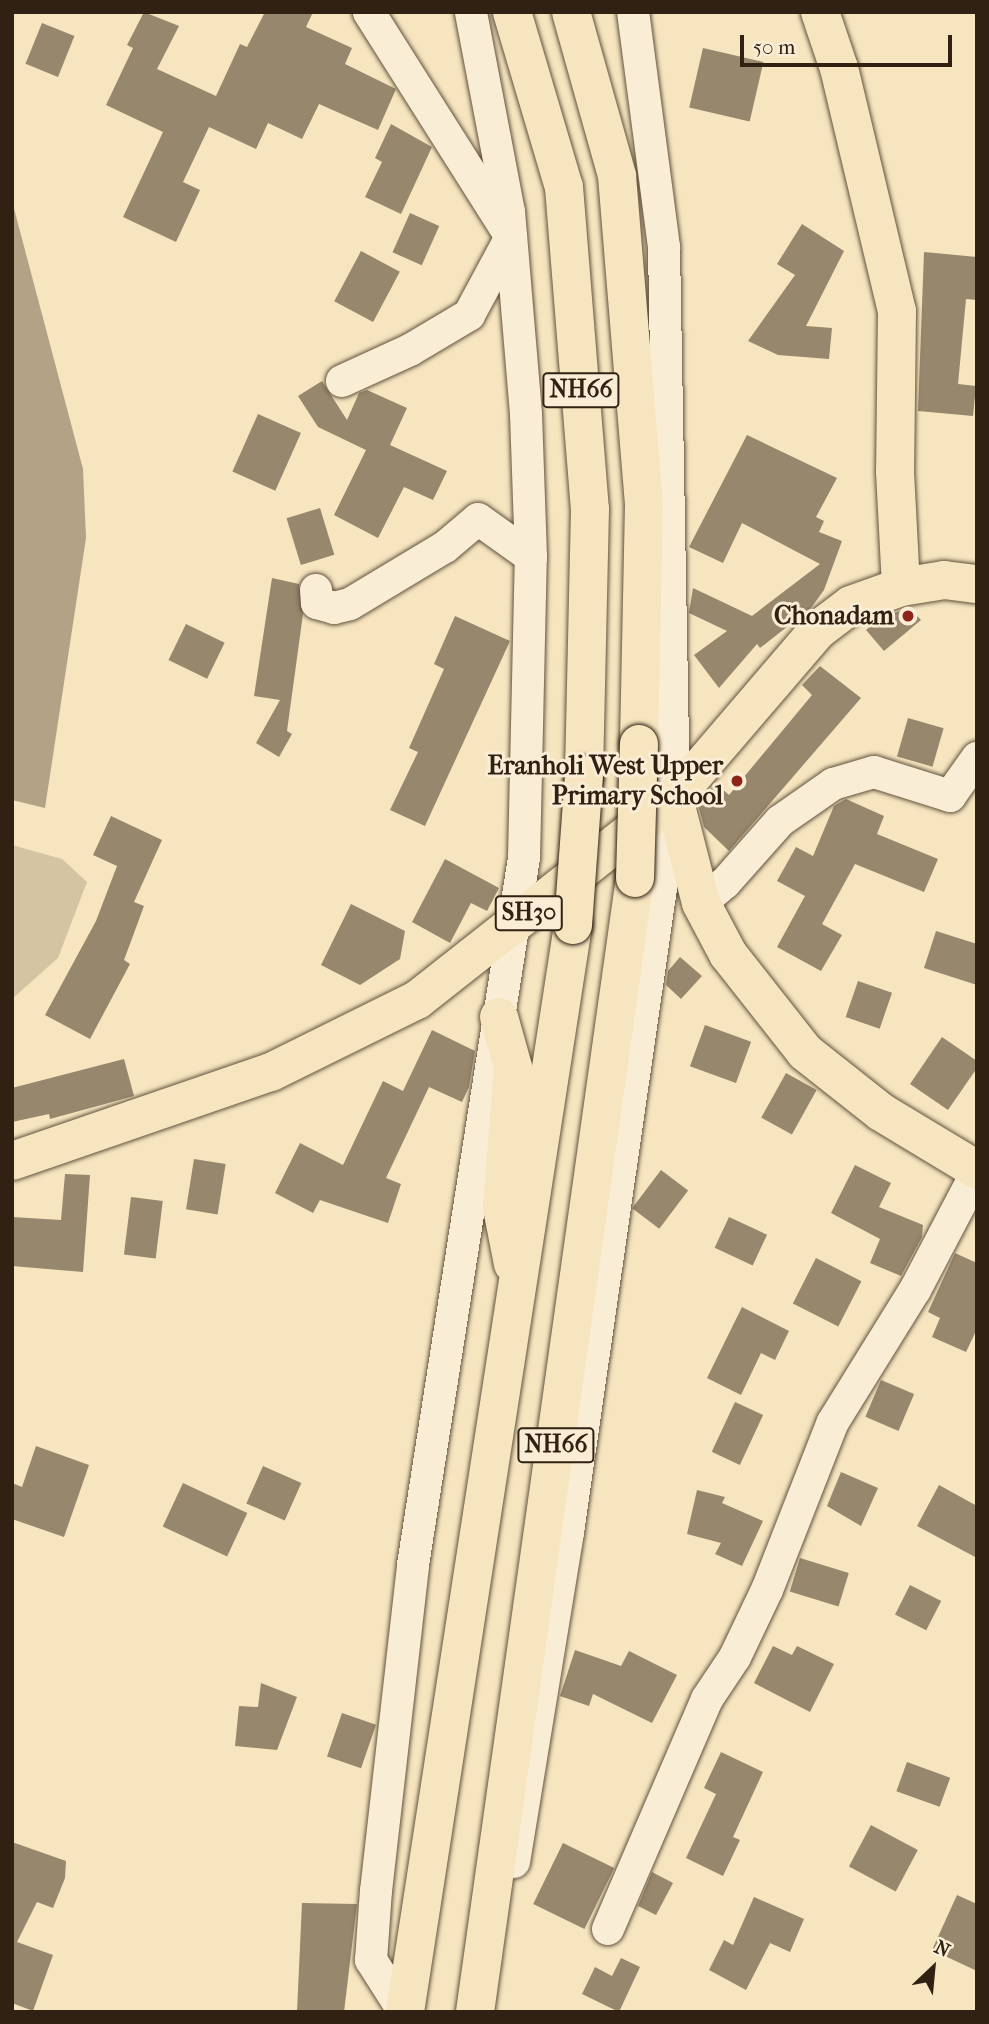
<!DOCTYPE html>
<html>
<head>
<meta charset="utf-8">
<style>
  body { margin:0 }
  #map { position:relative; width:989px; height:2024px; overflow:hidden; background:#f6e5bf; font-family:"IM FELL French Canon",serif }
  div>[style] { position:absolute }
  .green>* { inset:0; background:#d5c4a2 }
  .water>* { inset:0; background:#b3a285 }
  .building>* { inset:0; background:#97876c; transform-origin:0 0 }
  .roads { filter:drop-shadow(0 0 2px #62523e) drop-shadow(0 0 2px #62523e) }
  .minor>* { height:32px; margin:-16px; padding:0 16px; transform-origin:16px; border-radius:16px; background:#f9eed5 }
  .major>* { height:38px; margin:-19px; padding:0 19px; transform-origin:19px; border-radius:19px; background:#f6e5bf }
  .highway>* { height:38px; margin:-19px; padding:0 19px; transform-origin:19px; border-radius:19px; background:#f6e5bf }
  .bridges { filter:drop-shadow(0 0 2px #312113) drop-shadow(0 0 2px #312113) }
  .highway-bridge>* { height:38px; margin:-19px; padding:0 19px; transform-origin:19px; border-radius:19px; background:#f6e5bf }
  .dots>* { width:19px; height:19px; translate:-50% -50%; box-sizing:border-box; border:4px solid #f9eed5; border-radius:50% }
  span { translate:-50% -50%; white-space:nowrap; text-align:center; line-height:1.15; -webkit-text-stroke:6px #f9eed5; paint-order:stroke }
  .shield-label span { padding:2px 5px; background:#f9eed5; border:2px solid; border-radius:5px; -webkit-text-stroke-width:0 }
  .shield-label { font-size:24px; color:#312113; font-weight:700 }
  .poi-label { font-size:26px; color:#312113; font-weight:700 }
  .right { translate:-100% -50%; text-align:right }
  .frame { position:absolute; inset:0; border:14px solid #312113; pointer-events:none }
  .north { position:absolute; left:898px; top:1933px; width:70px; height:70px; -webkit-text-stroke:5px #f9eed5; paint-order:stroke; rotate:26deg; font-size:19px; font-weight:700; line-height:28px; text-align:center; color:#312113 }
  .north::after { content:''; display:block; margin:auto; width:24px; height:32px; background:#312113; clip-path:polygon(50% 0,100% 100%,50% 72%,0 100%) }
  .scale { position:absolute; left:740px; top:35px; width:212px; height:32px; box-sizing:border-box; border:4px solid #312113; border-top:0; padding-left:9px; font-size:21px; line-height:24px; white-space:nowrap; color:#312113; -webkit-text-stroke:5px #f9eed5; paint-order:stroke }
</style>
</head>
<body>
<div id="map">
  <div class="green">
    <i style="clip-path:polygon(12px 845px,62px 859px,87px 882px,58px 958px,12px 999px)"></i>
  </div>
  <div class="water">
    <i style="clip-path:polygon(12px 201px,83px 469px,86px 538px,45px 808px,12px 800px)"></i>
  </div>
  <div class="building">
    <i style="clip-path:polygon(144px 12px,179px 26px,157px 69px,216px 96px,240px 44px,247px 47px,265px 12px,313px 12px,306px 27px,352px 48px,345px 64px,396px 89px,378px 130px,319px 104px,302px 139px,268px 123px,256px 149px,209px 127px,183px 182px,200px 190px,176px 242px,123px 217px,163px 132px,106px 105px,133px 48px,127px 45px)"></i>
    <i style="left:42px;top:23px;width:35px;height:44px;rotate:22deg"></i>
    <i style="left:703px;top:48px;width:62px;height:61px;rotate:13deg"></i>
    <i style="clip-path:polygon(391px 124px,432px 147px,401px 214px,365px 197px,382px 162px,375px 158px)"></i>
    <i style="left:410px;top:213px;width:32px;height:43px;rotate:24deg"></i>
    <i style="clip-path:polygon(802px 224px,844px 251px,806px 326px,832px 328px,829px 359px,778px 355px,748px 341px,795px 275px,777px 264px)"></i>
    <i style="left:361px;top:251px;width:44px;height:57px;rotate:28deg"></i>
    <i style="clip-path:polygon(924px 252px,977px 257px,977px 300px,966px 299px,958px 384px,976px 386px,973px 416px,918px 411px)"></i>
    <i style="clip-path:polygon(322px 381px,347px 420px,359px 393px,367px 390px,407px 408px,390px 445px,447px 471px,433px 500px,404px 487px,378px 538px,334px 515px,366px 450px,318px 427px,298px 396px)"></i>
    <i style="left:258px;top:414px;width:47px;height:63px;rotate:24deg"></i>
    <i style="clip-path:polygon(747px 435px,837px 478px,816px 517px,824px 521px,819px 532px,842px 541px,824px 590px,811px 608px,760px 648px,757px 644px,719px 688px,694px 655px,727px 631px,689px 613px,693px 588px,752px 616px,820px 564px,742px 523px,723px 563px,689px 547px)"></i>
    <i style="left:320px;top:508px;width:49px;height:35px;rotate:73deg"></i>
    <i style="clip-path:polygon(272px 578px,299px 584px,303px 614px,287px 731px,292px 734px,279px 757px,256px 743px,280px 700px,254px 696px)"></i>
    <i style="clip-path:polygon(910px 608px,921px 620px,884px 651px,866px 630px,881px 617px)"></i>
    <i style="clip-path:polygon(455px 616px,510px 641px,425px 826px,390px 810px,418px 752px,409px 748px,444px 669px,434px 664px)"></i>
    <i style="left:186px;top:624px;width:43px;height:40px;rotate:26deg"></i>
    <i style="clip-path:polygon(820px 666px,861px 698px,729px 851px,704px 827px,698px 804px,716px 783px,729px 795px,812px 695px,802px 685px)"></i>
    <i style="left:908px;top:718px;width:37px;height:40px;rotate:16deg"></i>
    <i style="clip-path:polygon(846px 799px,884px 816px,877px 834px,938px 859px,924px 892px,855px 864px,822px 924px,842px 935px,821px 971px,777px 947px,805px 896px,777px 881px,796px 847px,813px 856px,834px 806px)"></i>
    <i style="clip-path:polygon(111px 816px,162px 840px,134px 902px,144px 906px,124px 960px,130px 964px,90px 1039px,45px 1015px,96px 921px,117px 866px,93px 855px)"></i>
    <i style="clip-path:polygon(445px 859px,499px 888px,487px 911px,471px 903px,450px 943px,412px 922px)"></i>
    <i style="clip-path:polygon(351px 904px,405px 931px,400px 959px,360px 985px,321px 965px)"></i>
    <i style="clip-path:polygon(936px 931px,977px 944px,977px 985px,924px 968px)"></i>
    <i style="clip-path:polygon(680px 957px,702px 976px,681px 999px,666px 985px,668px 971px)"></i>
    <i style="left:858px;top:981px;width:36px;height:38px;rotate:19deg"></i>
    <i style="left:705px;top:1025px;width:49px;height:44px;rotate:20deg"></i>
    <i style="clip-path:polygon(432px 1030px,475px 1051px,469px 1087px,462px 1102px,429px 1087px,386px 1178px,401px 1184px,388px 1223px,320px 1200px,313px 1213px,275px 1193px,300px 1143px,343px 1165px,383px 1081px,403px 1091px)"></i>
    <i style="clip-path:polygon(942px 1037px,977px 1061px,977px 1068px,948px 1110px,910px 1084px)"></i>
    <i style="clip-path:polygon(124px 1059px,134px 1096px,50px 1119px,49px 1114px,12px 1122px,12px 1088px)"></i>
    <i style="left:786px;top:1073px;width:35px;height:51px;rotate:29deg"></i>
    <i style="left:194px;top:1159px;width:32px;height:51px;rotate:9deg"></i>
    <i style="clip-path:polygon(855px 1165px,891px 1183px,879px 1207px,923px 1225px,922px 1237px,901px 1276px,870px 1263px,880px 1239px,831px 1213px)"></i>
    <i style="left:661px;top:1170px;width:34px;height:48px;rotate:37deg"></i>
    <i style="clip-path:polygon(65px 1174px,90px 1175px,83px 1272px,12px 1266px,12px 1217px,61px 1220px)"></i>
    <i style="left:131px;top:1197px;width:32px;height:58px;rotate:7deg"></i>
    <i style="left:729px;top:1217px;width:42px;height:34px;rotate:25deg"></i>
    <i style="clip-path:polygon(955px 1253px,977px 1263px,977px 1329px,966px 1352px,932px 1337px,940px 1318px,928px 1312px)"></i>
    <i style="left:816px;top:1258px;width:51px;height:51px;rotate:27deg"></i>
    <i style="clip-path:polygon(742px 1307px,789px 1331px,775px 1360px,761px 1353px,741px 1395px,707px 1378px)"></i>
    <i style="left:881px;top:1380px;width:36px;height:40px;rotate:23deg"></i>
    <i style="left:735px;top:1402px;width:31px;height:55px;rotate:25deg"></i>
    <i style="clip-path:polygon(36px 1446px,89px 1465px,64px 1537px,12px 1519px,12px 1483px,22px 1487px)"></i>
    <i style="left:263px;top:1466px;width:42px;height:41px;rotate:24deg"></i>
    <i style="clip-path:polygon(841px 1472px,878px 1488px,861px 1526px,827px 1506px)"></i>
    <i style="left:183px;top:1483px;width:71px;height:48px;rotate:25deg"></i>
    <i style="clip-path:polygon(939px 1485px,977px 1506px,977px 1558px,917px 1526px)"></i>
    <i style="clip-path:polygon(697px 1490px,725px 1497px,722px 1503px,763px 1521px,742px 1566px,715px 1554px,721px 1543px,687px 1534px)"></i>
    <i style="left:800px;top:1558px;width:51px;height:35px;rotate:17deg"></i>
    <i style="left:910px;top:1585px;width:35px;height:33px;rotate:27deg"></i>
    <i style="clip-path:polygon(773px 1646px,792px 1655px,797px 1646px,834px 1664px,810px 1712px,754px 1683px)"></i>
    <i style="clip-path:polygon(575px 1650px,621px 1666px,629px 1651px,677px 1675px,652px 1723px,593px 1694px,589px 1706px,560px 1696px)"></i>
    <i style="clip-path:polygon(261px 1683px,297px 1697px,277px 1750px,235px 1746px,239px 1706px,258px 1707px)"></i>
    <i style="left:342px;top:1713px;width:36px;height:46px;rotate:19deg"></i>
    <i style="clip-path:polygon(721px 1752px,763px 1772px,733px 1837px,740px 1840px,723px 1876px,686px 1858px,716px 1794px,704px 1788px)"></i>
    <i style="left:907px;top:1762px;width:46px;height:31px;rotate:20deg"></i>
    <i style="left:871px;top:1825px;width:53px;height:47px;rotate:28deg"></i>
    <i style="clip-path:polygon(12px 1842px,66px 1861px,65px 1878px,53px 1908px,37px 1902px,17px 1942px,53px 1955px,33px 2011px,12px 2003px)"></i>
    <i style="left:563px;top:1843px;width:57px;height:68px;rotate:26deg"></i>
    <i style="clip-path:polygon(652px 1872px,673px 1883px,656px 1915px,638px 1906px)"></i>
    <i style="clip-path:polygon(957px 1895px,977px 1904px,977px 1971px,932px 1950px)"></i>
    <i style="clip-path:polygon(754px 1897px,804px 1919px,790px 1952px,770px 1943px,746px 1990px,709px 1970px,724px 1940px,733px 1945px)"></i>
    <i style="clip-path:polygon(302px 1903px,357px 1904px,344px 2012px,297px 2012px)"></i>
    <i style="clip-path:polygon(621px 1958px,640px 1967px,619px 2012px,582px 1994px,595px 1967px,612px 1976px)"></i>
  </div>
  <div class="roads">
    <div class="minor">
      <i style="left:342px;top:381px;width:75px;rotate:-24.5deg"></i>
      <i style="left:410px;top:350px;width:69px;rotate:-30.7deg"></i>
      <i style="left:469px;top:315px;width:89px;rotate:-61.7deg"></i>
      <i style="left:511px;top:237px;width:266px;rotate:-122.3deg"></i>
      <i style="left:316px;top:590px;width:13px;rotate:86deg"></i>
      <i style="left:317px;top:603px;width:18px;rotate:16deg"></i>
      <i style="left:334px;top:608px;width:16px;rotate:-14deg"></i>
      <i style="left:350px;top:604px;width:111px;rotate:-31deg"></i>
      <i style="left:445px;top:547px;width:43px;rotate:-40.3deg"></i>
      <i style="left:478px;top:519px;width:65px;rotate:35.6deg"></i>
      <i style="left:701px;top:903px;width:31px;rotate:-40deg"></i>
      <i style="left:725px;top:883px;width:83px;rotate:-48.4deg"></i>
      <i style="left:780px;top:821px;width:65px;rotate:-34.9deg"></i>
      <i style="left:833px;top:784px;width:43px;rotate:-16.3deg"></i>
      <i style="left:874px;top:772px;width:80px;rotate:17.5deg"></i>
      <i style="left:950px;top:796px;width:47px;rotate:-54.6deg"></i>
      <i style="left:514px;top:1862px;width:334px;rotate:-80.7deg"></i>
      <i style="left:568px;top:1532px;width:742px;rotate:-81.78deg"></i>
      <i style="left:674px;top:798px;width:551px;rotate:-91.04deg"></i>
      <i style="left:664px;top:247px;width:237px;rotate:-97.5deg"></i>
      <i style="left:608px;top:1929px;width:250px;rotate:-66.7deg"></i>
      <i style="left:707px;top:1699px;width:50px;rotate:-56.3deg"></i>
      <i style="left:735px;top:1657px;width:74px;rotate:-64.5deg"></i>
      <i style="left:767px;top:1590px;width:180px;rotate:-68.6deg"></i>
      <i style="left:833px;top:1422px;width:155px;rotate:-58.2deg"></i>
      <i style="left:915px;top:1290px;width:133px;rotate:-62.3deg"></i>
      <i style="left:404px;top:2012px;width:62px;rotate:-122.4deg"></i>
      <i style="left:371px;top:1960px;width:69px;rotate:-85.9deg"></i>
      <i style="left:376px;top:1891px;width:328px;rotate:-83.5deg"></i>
      <i style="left:413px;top:1565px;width:716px;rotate:-81.08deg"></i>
      <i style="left:524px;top:858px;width:301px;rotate:-88.7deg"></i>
      <i style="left:531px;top:557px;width:143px;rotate:-92deg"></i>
      <i style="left:526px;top:414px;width:203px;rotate:-94.8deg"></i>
      <i style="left:509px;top:212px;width:204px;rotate:-100.8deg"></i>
    </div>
    <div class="major">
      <i style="left:820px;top:12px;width:59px;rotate:71.3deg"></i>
      <i style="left:839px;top:68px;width:250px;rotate:76.6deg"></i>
      <i style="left:897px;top:311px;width:161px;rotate:90.7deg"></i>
      <i style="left:895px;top:472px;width:115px;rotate:87deg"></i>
      <i style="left:674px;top:798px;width:108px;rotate:75.6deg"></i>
      <i style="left:701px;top:903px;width:58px;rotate:62.1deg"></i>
      <i style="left:728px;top:954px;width:125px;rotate:51.8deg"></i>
      <i style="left:805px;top:1052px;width:97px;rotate:38.3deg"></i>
      <i style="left:881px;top:1112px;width:112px;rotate:31.1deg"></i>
      <i style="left:12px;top:1161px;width:274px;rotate:-19deg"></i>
      <i style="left:271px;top:1072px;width:163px;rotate:-26.3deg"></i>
      <i style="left:417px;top:1000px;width:327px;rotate:-38.2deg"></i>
      <i style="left:674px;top:798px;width:221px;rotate:-49.4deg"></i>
      <i style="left:818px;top:630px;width:41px;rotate:-37.1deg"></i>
      <i style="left:851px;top:605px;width:53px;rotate:-19.8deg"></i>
      <i style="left:901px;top:587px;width:44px;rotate:-9.2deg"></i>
      <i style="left:944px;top:580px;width:33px;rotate:7deg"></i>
    </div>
    <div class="highway">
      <i style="left:512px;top:12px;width:183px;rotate:73.5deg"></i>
      <i style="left:564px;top:187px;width:323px;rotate:85.4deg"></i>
      <i style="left:590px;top:509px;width:266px;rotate:91.3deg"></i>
      <i style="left:571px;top:12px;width:170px;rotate:74.3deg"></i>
      <i style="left:617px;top:176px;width:329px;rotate:85.3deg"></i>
      <i style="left:644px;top:504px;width:240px;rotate:91.2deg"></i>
      <i style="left:499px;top:1017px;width:52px;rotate:74.4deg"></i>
      <i style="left:513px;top:1067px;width:141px;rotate:94.5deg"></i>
      <i style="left:502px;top:1208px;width:57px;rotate:78.9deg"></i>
      <i style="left:405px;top:2012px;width:1100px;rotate:-81.21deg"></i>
      <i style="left:475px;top:2012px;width:1145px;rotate:-81.97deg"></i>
    </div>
  </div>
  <div class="bridges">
    <div class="highway-bridge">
      <i style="left:635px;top:878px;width:134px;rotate:-88.3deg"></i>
      <i style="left:573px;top:925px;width:150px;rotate:-85.8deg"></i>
    </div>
  </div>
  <div class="dots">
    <i style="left:908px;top:616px;background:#8f2418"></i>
    <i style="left:737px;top:781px;background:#8f2418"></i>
  </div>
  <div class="shield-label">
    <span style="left:581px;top:390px">NH66</span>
    <span style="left:529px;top:913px">SH30</span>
    <span style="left:556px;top:1445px">NH66</span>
  </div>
  <div class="poi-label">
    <span class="right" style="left:894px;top:616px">Chonadam</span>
    <span class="right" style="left:723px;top:781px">Eranholi West Upper<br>Primary School</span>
  </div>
  <div class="frame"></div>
  <div class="north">N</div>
  <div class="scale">50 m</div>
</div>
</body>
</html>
